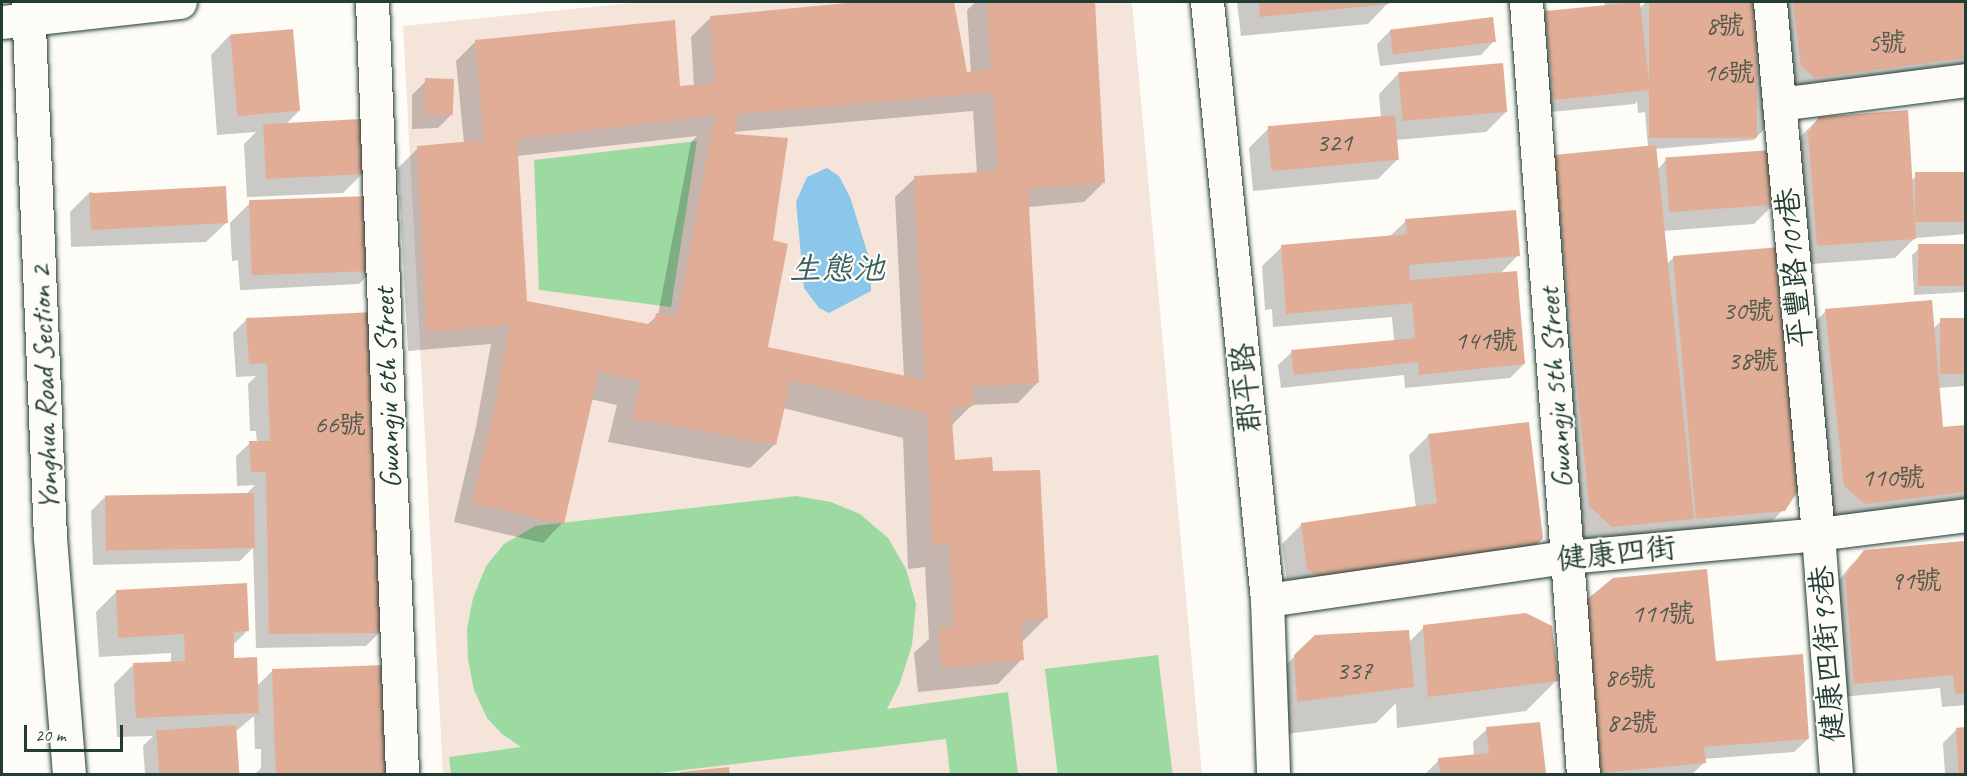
<!DOCTYPE html>
<html>
<head>
<meta charset="utf-8">
<style>
  body { margin:0 }
  #map { position:relative; width:1967px; height:776px; overflow:hidden; background:#fdfcf7; font-family:Caveat,"LXGW WenKai TC",sans-serif }
  div>[style] { position:absolute }
  .built>* { inset:0; background:#f5e4da }
  .green>* { inset:0; background:#9cdaa2; transform-origin:0 0 }
  .water>* { inset:0; background:#8bc7eb }
  .shadow>* { inset:0; background:#0003 }
  .building>* { inset:0; background:#e2ad97; transform-origin:0 0 }
  .roads { filter:drop-shadow(0 0 2px #1f3d34) drop-shadow(0 0 2px #1f3d34) }
  .minor>* { height:33px; margin:-16.5px; padding:0 16.5px; transform-origin:16.5px; border-radius:16.5px; background:#fdfcf7 }
  span { translate:-50% -50%; white-space:nowrap; text-align:center; line-height:1.15; -webkit-text-stroke:4.5px #fdfcf7; paint-order:stroke }
  .number-label { font-size:27px; color:#50594d }
  .number-label span { -webkit-text-stroke-width:0 }
  .street-label { font-size:30px; color:#1f3d34 }
  .water-label { font-size:32px; color:#3a6062; font-style:italic }
  .frame { position:absolute; inset:0; border:3px solid #1f3d34; pointer-events:none }
  .scale { position:absolute; left:24px; top:725px; width:99px; height:27px; box-sizing:border-box; border:3px solid #1f3d34; border-top:0; padding-left:8px; font-size:18px; line-height:21px; white-space:nowrap; color:#1f3d34; -webkit-text-stroke:4px #fdfcf7; paint-order:stroke }
</style>
</head>
<body>
<div id="map">
  <div class="built">
    <i style="clip-path:polygon(641px 2px,1132px 2px,1202px 774px,443px 774px,403px 26px)"></i>
  </div>
  <div class="green">
    <i style="clip-path:polygon(697px 141px,671px 307px,539px 290px,534px 160px)"></i>
    <i style="clip-path:polygon(796px 496px,831px 502px,860px 514px,888px 538px,906px 569px,916px 604px,912px 645px,900px 683px,887px 709px,1008px 692px,1018px 774px,950px 774px,946px 739px,650px 774px,451px 774px,449px 757px,521px 747px,502px 734px,487px 718px,474px 690px,468px 659px,467px 629px,473px 598px,486px 566px,504px 544px,535px 526px)"></i>
    <i style="left:1158px;top:655px;width:120px;height:114px;rotate:83deg"></i>
  </div>
  <div class="water">
    <i style="clip-path:polygon(827px 168px,839px 176px,850px 197px,870px 261px,871px 291px,829px 313px,819px 308px,804px 288px,796px 202px,807px 177px)"></i>
  </div>
  <div class="shadow">
    <i style="clip-path:polygon(evenodd,875px 2px,952px 2px,966px 73px,971px 73px,967px 10px,976px 2px,1093px 2px,1104px 182px,1084px 202px,1028px 207px,1037px 383px,1018px 403px,972px 405px,951px 426px,954px 462px,991px 473px,1046px 618px,1021px 643px,1022px 659px,998px 684px,918px 692px,914px 653px,929px 639px,925px 567px,908px 569px,903px 438px,783px 408px,775px 444px,750px 468px,608px 442px,617px 405px,590px 399px,562px 523px,543px 543px,454px 522px,476px 427px,491px 344px,408px 351px,398px 168px,418px 148px,464px 143px,456px 61px,476px 41px,679px 88px,694px 87px,691px 37px,710px 18px,875px 2px,973px 111px,977px 174px,915px 178px,895px 197px,904px 377px,766px 349px,771px 241px,734px 132px,973px 111px,875px 2px,697px 136px,691px 142px,658px 315px,646px 326px,526px 302px,517px 156px,697px 136px)"></i>
    <i style="clip-path:polygon(1237px 2px,1387px 2px,1387px 4px,1368px 24px,1241px 36px)"></i>
    <i style="clip-path:polygon(1604px 2px,1637px 2px,1635px 3px,1640px 8px,1646px 2px,1755px 2px,1767px 126px,1754px 140px,1655px 149px,1657px 170px,1666px 160px,1774px 204px,1754px 224px,1663px 231px,1666px 265px,1674px 257px,1783px 510px,1763px 530px,1587px 551px,1565px 530px,1541px 170px,1555px 156px,1648px 147px,1645px 112px,1638px 113px,1637px 101px,1635px 104px,1540px 113px,1525px 32px,1545px 13px,1605px 6px)"></i>
    <i style="clip-path:polygon(1778px 2px,1966px 2px,1966px 69px,1801px 92px,1788px 80px)"></i>
    <i style="clip-path:polygon(1391px 30px,1494px 41px,1481px 55px,1380px 66px,1377px 44px)"></i>
    <i style="clip-path:polygon(230px 35px,299px 111px,286px 124px,362px 174px,343px 193px,247px 197px,244px 144px,256px 132px,217px 135px,211px 55px)"></i>
    <i style="clip-path:polygon(1398px 74px,1506px 112px,1486px 132px,1396px 140px,1398px 159px,1378px 179px,1253px 191px,1249px 148px,1269px 128px,1381px 118px,1379px 94px)"></i>
    <i style="clip-path:polygon(426px 81px,452px 114px,438px 128px,412px 129px,412px 95px)"></i>
    <i style="clip-path:polygon(1819px 118px,1911px 181px,1915px 177px,1966px 173px,1966px 234px,1915px 238px,1895px 258px,1797px 265px,1789px 154px,1799px 138px)"></i>
    <i style="clip-path:polygon(90px 192px,226px 223px,206px 242px,71px 247px,70px 212px)"></i>
    <i style="clip-path:polygon(250px 203px,373px 270px,359px 284px,240px 290px,238px 260px,232px 261px,230px 223px)"></i>
    <i style="clip-path:polygon(1406px 221px,1518px 255px,1500px 274px,1524px 364px,1510px 378px,1405px 388px,1404px 375px,1281px 388px,1278px 365px,1292px 352px,1394px 341px,1392px 317px,1273px 327px,1272px 309px,1265px 310px,1262px 266px,1282px 247px,1389px 237px)"></i>
    <i style="clip-path:polygon(1966px 246px,1966px 292px,1914px 295px,1912px 255px,1919px 249px)"></i>
    <i style="clip-path:polygon(1826px 311px,1933px 329px,1941px 321px,1966px 320px,1966px 386px,1938px 388px,1942px 429px,1966px 426px,1966px 509px,1845px 524px,1824px 506px,1812px 325px)"></i>
    <i style="clip-path:polygon(372px 313px,380px 632px,366px 646px,256px 648px,253px 548px,240px 561px,93px 565px,91px 511px,105px 497px,247px 493px,255px 485px,237px 486px,236px 456px,250px 443px,257px 443px,256px 431px,250px 431px,248px 384px,256px 376px,236px 377px,233px 333px,247px 319px)"></i>
    <i style="clip-path:polygon(1429px 435px,1542px 537px,1288px 589px,1282px 544px,1302px 524px,1416px 508px,1409px 455px)"></i>
    <i style="clip-path:polygon(1966px 541px,1966px 705px,1942px 707px,1940px 688px,1841px 697px,1832px 590px,1850px 566px,1865px 552px)"></i>
    <i style="clip-path:polygon(116px 592px,248px 630px,232px 646px,232px 660px,257px 686px,273px 670px,387px 774px,255px 774px,261px 768px,261px 749px,255px 749px,254px 716px,235px 732px,235px 774px,145px 774px,143px 746px,153px 736px,117px 737px,114px 684px,134px 664px,171px 663px,171px 653px,99px 657px,96px 612px)"></i>
    <i style="clip-path:polygon(1586px 602px,1714px 660px,1808px 739px,1794px 752px,1704px 759px,1705px 762px,1692px 774px,1587px 774px)"></i>
    <i style="clip-path:polygon(1424px 627px,1557px 680px,1526px 711px,1397px 728px,1396px 703px,1376px 723px,1261px 737px,1258px 693px,1295px 656px,1409px 642px)"></i>
    <i style="clip-path:polygon(1487px 729px,1544px 773px,1425px 774px,1439px 760px,1474px 756px,1473px 742px)"></i>
    <i style="clip-path:polygon(1957px 729px,1966px 729px,1966px 774px,1945px 774px,1943px 743px)"></i>
    <i style="clip-path:polygon(728px 768px,729px 774px,680px 774px,681px 774px)"></i>
  </div>
  <div class="building">
    <i style="clip-path:polygon(evenodd,859px 2px,954px 2px,967px 72px,991px 69px,987px 2px,1095px 2px,1105px 183px,1028px 189px,1039px 383px,972px 387px,973px 406px,951px 408px,955px 460px,992px 457px,993px 471px,1040px 470px,1048px 618px,1021px 622px,1024px 660px,942px 668px,938px 627px,954px 627px,949px 543px,932px 546px,927px 414px,791px 380px,776px 445px,632px 418px,641px 381px,599px 371px,564px 524px,472px 503px,495px 406px,509px 325px,427px 332px,417px 146px,484px 140px,475px 40px,675px 20px,680px 86px,715px 83px,710px 16px,859px 2px,993px 92px,998px 171px,914px 176px,925px 380px,768px 347px,788px 244px,773px 240px,788px 138px,735px 134px,738px 114px,993px 92px,859px 2px,715px 115px,677px 317px,656px 313px,653px 325px,527px 301px,517px 139px,715px 115px)"></i>
    <i style="clip-path:polygon(1259px 2px,1389px 2px,1389px 4px,1260px 17px)"></i>
    <i style="clip-path:polygon(1638px 2px,1640px 2px,1650px 90px,1554px 100px,1545px 11px)"></i>
    <i style="left:1649px;top:2px;width:108px;height:136px"></i>
    <i style="clip-path:polygon(1793px 2px,1965px 2px,1965px 58px,1815px 78px,1801px 66px)"></i>
    <i style="left:1493px;top:17px;width:25px;height:104px;rotate:83deg"></i>
    <i style="left:293px;top:29px;width:82px;height:63px;rotate:85deg"></i>
    <i style="left:1503px;top:63px;width:49px;height:105px;rotate:85deg"></i>
    <i style="left:454px;top:79px;width:36px;height:29px;rotate:92deg"></i>
    <i style="clip-path:polygon(1908px 110px,1916px 239px,1817px 246px,1808px 133px,1819px 117px)"></i>
    <i style="left:1395px;top:115px;width:45px;height:128px;rotate:85deg"></i>
    <i style="left:361px;top:119px;width:55px;height:98px;rotate:87deg"></i>
    <i style="clip-path:polygon(1656px 145px,1694px 519px,1612px 527px,1589px 506px,1554px 155px)"></i>
    <i style="left:1771px;top:150px;width:55px;height:106px;rotate:86deg"></i>
    <i style="left:1965px;top:172px;width:50px;height:50px;rotate:90deg"></i>
    <i style="left:226px;top:186px;width:37px;height:137px;rotate:87deg"></i>
    <i style="left:371px;top:196px;width:75px;height:122px;rotate:88deg"></i>
    <i style="clip-path:polygon(1516px 210px,1520px 256px,1409px 265px,1410px 280px,1517px 271px,1525px 364px,1419px 375px,1418px 362px,1294px 375px,1291px 350px,1415px 338px,1412px 303px,1286px 314px,1281px 245px,1407px 234px,1405px 219px)"></i>
    <i style="left:1965px;top:244px;width:42px;height:47px;rotate:90deg"></i>
    <i style="clip-path:polygon(1781px 247px,1801px 486px,1785px 511px,1696px 519px,1673px 256px)"></i>
    <i style="clip-path:polygon(1932px 300px,1943px 427px,1965px 425px,1965px 492px,1865px 504px,1844px 486px,1825px 309px)"></i>
    <i style="clip-path:polygon(374px 312px,382px 633px,269px 634px,266px 472px,251px 472px,249px 441px,270px 441px,267px 363px,249px 364px,246px 318px)"></i>
    <i style="left:1965px;top:318px;width:56px;height:25px;rotate:90deg"></i>
    <i style="clip-path:polygon(1529px 422px,1543px 538px,1524px 558px,1328px 583px,1307px 569px,1301px 523px,1437px 503px,1428px 434px)"></i>
    <i style="left:254px;top:493px;width:55px;height:149px;rotate:89deg"></i>
    <i style="clip-path:polygon(1965px 541px,1965px 693px,1955px 694px,1953px 675px,1854px 684px,1845px 575px,1864px 550px)"></i>
    <i style="clip-path:polygon(1707px 569px,1716px 661px,1803px 654px,1809px 739px,1704px 747px,1706px 763px,1601px 773px,1585px 601px,1613px 578px)"></i>
    <i style="clip-path:polygon(247px 583px,249px 631px,234px 632px,234px 658px,257px 657px,259px 713px,136px 718px,133px 663px,185px 661px,184px 634px,118px 638px,116px 590px)"></i>
    <i style="clip-path:polygon(1526px 613px,1552px 626px,1559px 681px,1428px 697px,1423px 625px)"></i>
    <i style="clip-path:polygon(1409px 630px,1414px 687px,1297px 702px,1294px 655px,1315px 635px)"></i>
    <i style="left:386px;top:665px;width:109px;height:114px;rotate:88deg"></i>
    <i style="clip-path:polygon(1540px 722px,1546px 773px,1440px 774px,1438px 758px,1489px 753px,1486px 727px)"></i>
    <i style="left:236px;top:725px;width:48px;height:80px;rotate:86deg"></i>
    <i style="clip-path:polygon(1965px 727px,1965px 774px,1959px 774px,1956px 728px)"></i>
    <i style="clip-path:polygon(729px 767px,730px 774px,681px 774px,680px 772px)"></i>
  </div>
  <div class="roads">
    <div class="minor">
      <i style="left:28px;top:2px;width:536px;rotate:87.65deg"></i>
      <i style="left:50px;top:538px;width:237px;rotate:85.4deg"></i>
      <i style="left:372px;top:2px;width:773px;rotate:87.77deg"></i>
      <i style="left:1207px;top:2px;width:601px;rotate:84.27deg"></i>
      <i style="left:1267px;top:600px;width:174px;rotate:88deg"></i>
      <i style="left:1526px;top:2px;width:774px;rotate:85.78deg"></i>
      <i style="left:1770px;top:2px;width:534px;rotate:84.84deg"></i>
      <i style="left:1818px;top:534px;width:241px;rotate:85.7deg"></i>
      <i style="left:2px;top:22px;width:179px;rotate:-6.4deg"></i>
      <i style="left:1779px;top:104px;width:189px;rotate:-7.3deg"></i>
      <i style="left:1267px;top:600px;width:303px;rotate:-8.2deg"></i>
      <i style="left:1567px;top:557px;width:252px;rotate:-5.2deg"></i>
      <i style="left:1818px;top:534px;width:149px;rotate:-7.3deg"></i>
    </div>
  </div>
  <div class="number-label">
    <span style="left:1725px;top:26px">8號</span>
    <span style="left:1887px;top:43px">5號</span>
    <span style="left:1729px;top:73px">16號</span>
    <span style="left:1334px;top:143px">321</span>
    <span style="left:1748px;top:311px">30號</span>
    <span style="left:1486px;top:341px">141號</span>
    <span style="left:1753px;top:361px">38號</span>
    <span style="left:340px;top:425px">66號</span>
    <span style="left:1893px;top:478px">110號</span>
    <span style="left:1916px;top:581px">91號</span>
    <span style="left:1663px;top:614px">111號</span>
    <span style="left:1354px;top:671px">337</span>
    <span style="left:1630px;top:678px">86號</span>
    <span style="left:1632px;top:723px">82號</span>
  </div>
  <div class="street-label">
    <span style="left:1794px;top:268px;rotate:-95deg">平豐路101巷</span>
    <span style="left:44px;top:388px;rotate:-92deg">Yonghua Road Section 2</span>
    <span style="left:387px;top:388px;rotate:-92deg">Gwangju 6th Street</span>
    <span style="left:1246px;top:388px;rotate:-96deg">郡平路</span>
    <span style="left:1555px;top:388px;rotate:-94deg">Gwangju 5th Street</span>
    <span style="left:1616px;top:553px;rotate:-6deg">健康四街</span>
    <span style="left:1827px;top:654px;rotate:-94deg">健康四街95巷</span>
  </div>
  <div class="water-label">
    <span style="left:837px;top:269px">生態池</span>
  </div>
  <div class="frame"></div>
  <div class="scale">20 m</div>
</div>
</body>
</html>
